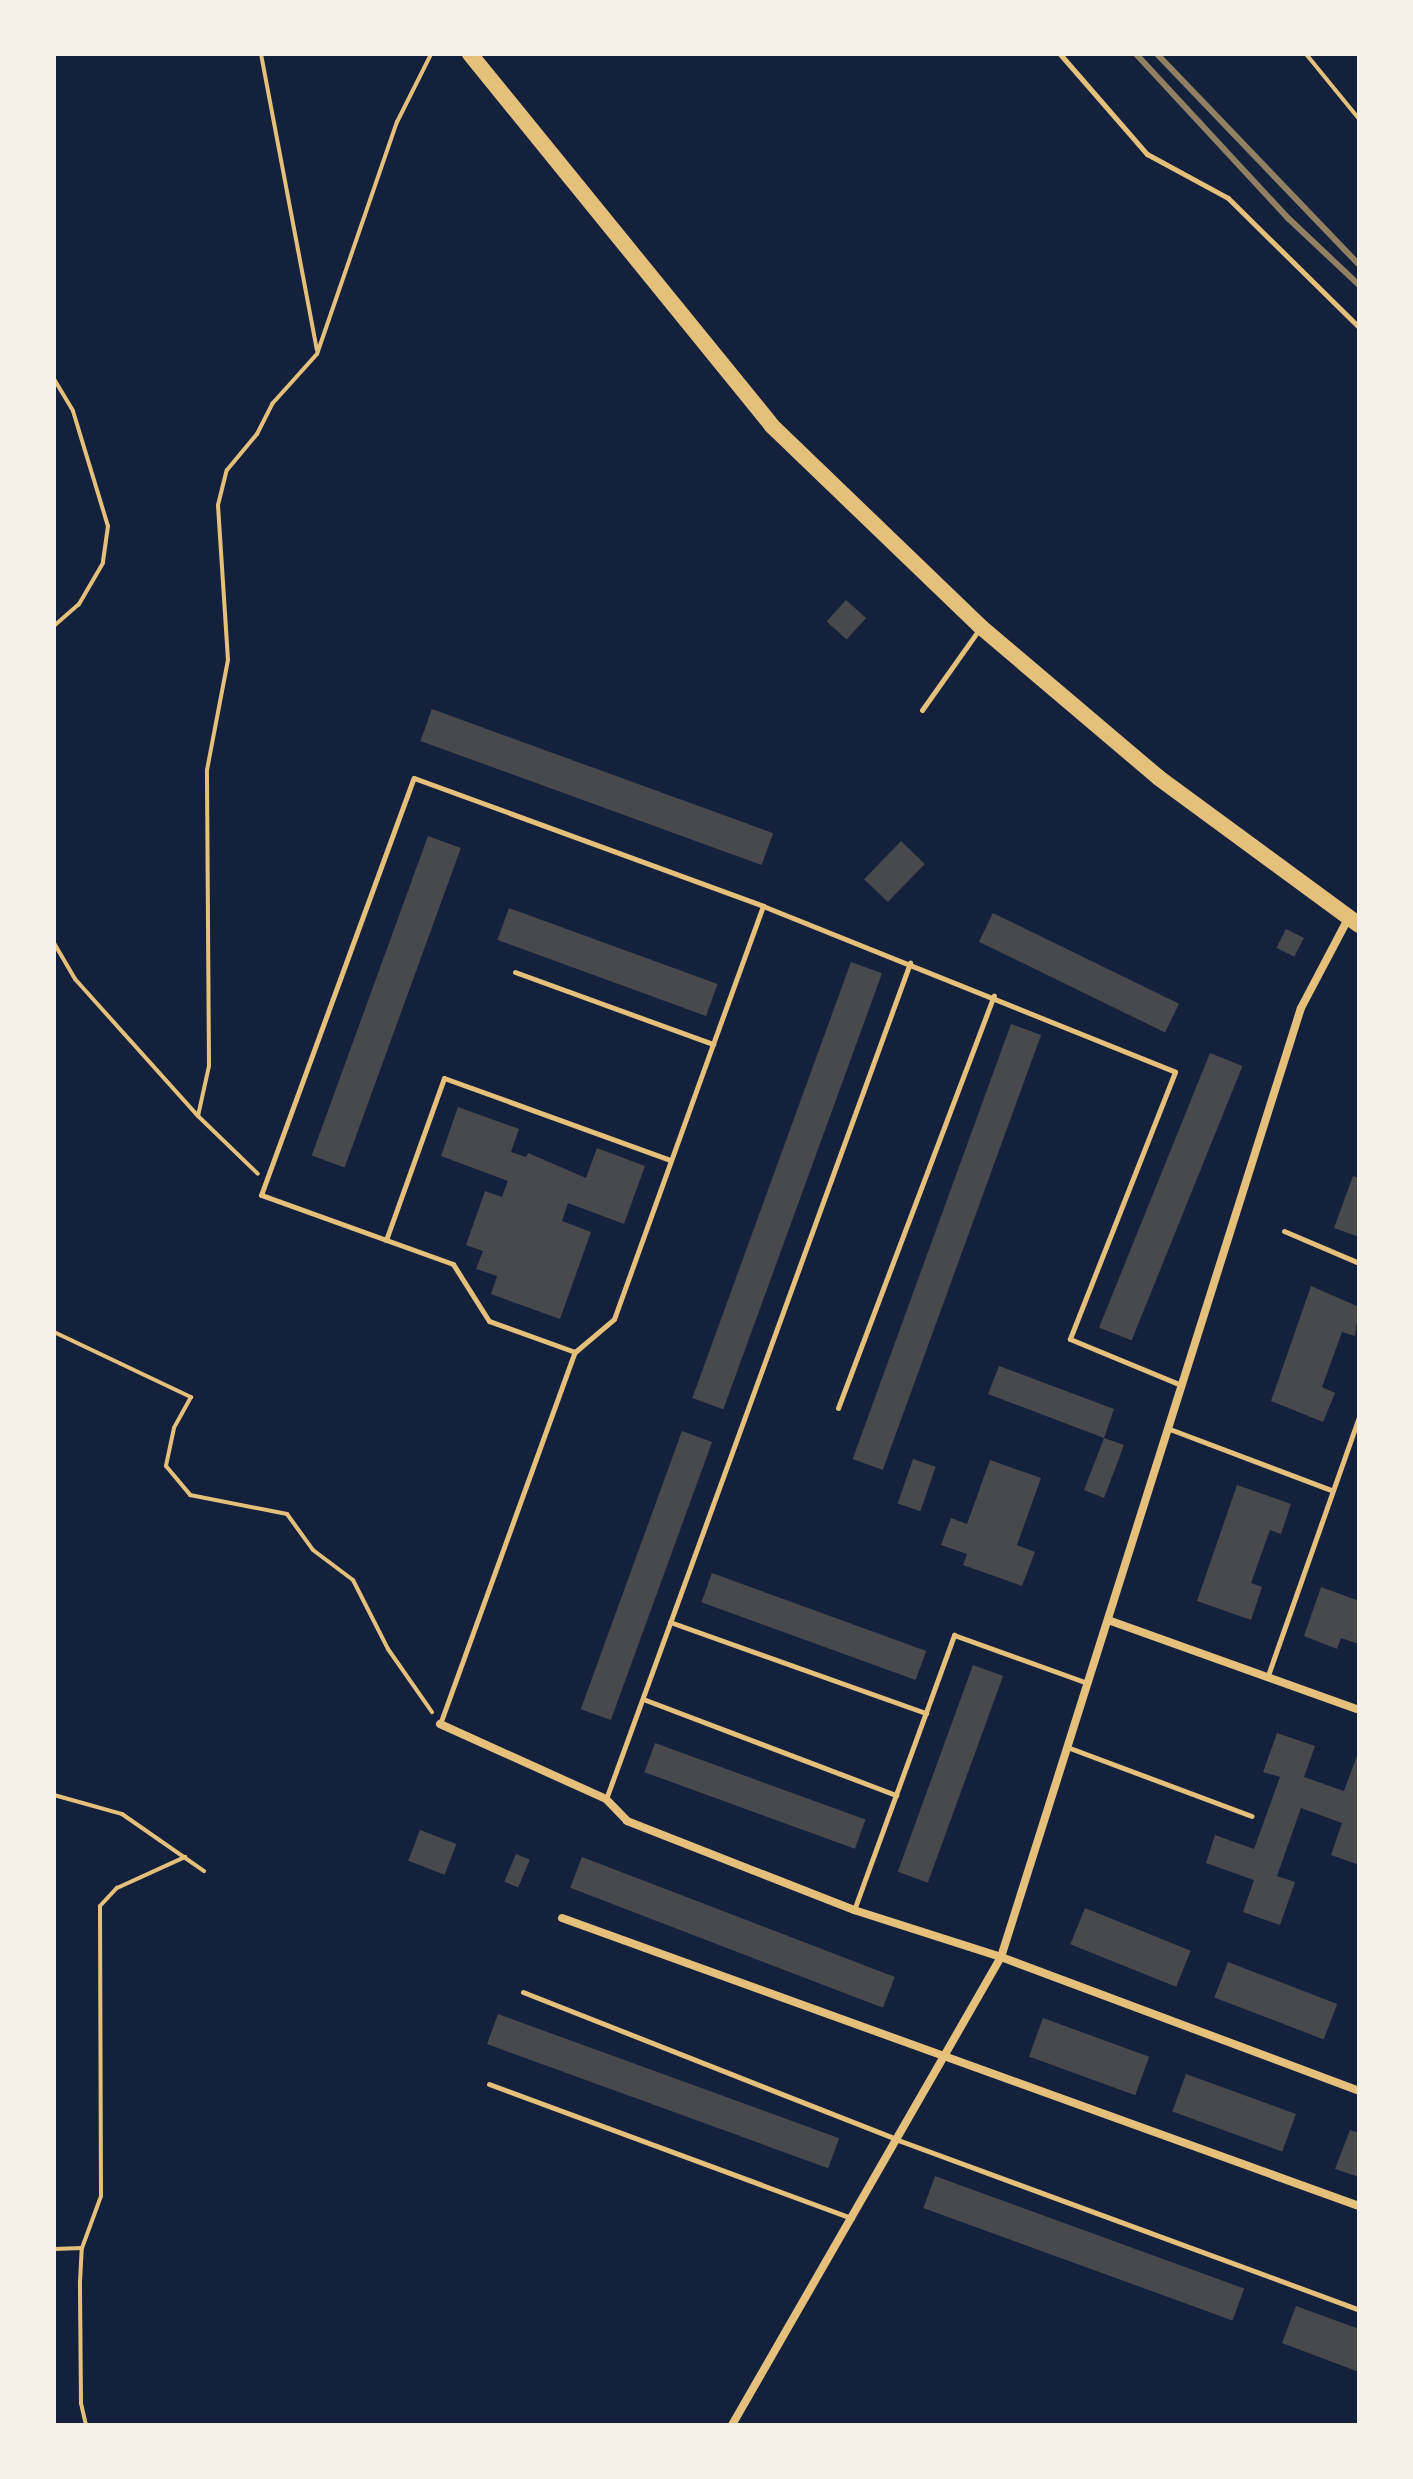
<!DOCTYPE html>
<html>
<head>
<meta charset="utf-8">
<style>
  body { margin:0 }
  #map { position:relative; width:1413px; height:2479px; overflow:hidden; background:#14213d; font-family:Bitter,serif }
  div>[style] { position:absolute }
  .building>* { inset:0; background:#48494c; transform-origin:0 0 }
  .path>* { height:4px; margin:-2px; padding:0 2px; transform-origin:2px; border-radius:2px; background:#e5c07b }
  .service>* { height:5px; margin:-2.5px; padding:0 2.5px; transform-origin:2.5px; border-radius:2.5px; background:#e5c07b }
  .minor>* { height:8px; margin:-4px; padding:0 4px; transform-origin:4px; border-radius:4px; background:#e5c07b }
  .primary>* { height:16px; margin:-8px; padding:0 8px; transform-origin:8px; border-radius:8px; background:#e5c07b }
  .rail>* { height:6px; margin:-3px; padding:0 3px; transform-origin:3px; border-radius:3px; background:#918062 }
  span { translate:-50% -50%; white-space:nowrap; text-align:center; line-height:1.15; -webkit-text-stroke:8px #f6f1e7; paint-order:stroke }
  .frame { position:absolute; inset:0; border:56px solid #f6f1e7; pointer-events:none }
</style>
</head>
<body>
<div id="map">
  <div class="building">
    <i style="left:846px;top:600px;width:27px;height:29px;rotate:42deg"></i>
    <i style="left:432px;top:709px;width:363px;height:34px;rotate:20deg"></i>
    <i style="left:428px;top:836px;width:35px;height:340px;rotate:20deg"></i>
    <i style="left:901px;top:841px;width:33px;height:53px;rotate:44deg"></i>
    <i style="left:509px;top:908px;width:222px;height:34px;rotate:20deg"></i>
    <i style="left:993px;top:913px;width:207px;height:32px;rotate:26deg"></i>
    <i style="left:1286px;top:929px;width:20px;height:21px;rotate:27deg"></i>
    <i style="left:851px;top:962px;width:33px;height:464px;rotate:20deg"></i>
    <i style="left:1011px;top:1024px;width:32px;height:463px;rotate:20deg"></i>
    <i style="left:1210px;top:1053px;width:35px;height:296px;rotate:22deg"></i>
    <i style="clip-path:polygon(458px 1107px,519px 1129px,511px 1152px,526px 1157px,528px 1153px,586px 1178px,597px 1148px,645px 1166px,624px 1224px,568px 1203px,562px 1221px,591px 1232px,560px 1319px,491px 1294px,497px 1276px,476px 1269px,483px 1251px,466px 1245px,485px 1191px,502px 1197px,508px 1181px,441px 1156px)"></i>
    <i style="clip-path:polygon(1353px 1176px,1359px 1178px,1359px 1237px,1334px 1228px)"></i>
    <i style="clip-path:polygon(1311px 1286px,1359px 1307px,1355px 1336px,1342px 1332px,1322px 1387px,1335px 1393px,1323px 1422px,1271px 1401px)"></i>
    <i style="clip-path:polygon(999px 1366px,1114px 1409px,1104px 1438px,1124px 1445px,1104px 1498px,1084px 1490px,1104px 1438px,988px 1394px)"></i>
    <i style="left:682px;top:1431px;width:32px;height:296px;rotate:20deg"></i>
    <i style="left:913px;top:1459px;width:24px;height:47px;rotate:19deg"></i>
    <i style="clip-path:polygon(990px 1460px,1041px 1478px,1017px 1545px,1035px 1552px,1022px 1586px,963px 1565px,967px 1554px,941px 1545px,951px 1518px,967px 1524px)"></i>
    <i style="clip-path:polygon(1237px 1485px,1291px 1504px,1281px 1534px,1270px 1530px,1251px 1583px,1262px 1587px,1251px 1620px,1197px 1601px)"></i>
    <i style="left:712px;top:1573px;width:228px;height:31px;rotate:20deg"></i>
    <i style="clip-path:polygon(1321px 1587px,1359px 1601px,1359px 1644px,1341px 1638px,1337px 1649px,1304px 1636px)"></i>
    <i style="left:973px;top:1665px;width:32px;height:220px;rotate:20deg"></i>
    <i style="clip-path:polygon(1277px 1733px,1315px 1746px,1304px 1777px,1344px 1791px,1359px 1750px,1359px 1865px,1331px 1855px,1342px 1823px,1301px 1808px,1277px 1876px,1295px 1882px,1280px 1925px,1243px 1912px,1254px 1880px,1206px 1863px,1215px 1835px,1254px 1849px,1280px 1777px,1263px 1772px)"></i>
    <i style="left:655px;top:1743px;width:224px;height:31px;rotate:20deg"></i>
    <i style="left:420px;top:1830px;width:39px;height:33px;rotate:21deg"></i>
    <i style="left:516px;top:1854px;width:15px;height:30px;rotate:23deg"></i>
    <i style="left:582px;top:1857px;width:335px;height:33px;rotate:21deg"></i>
    <i style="left:1085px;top:1908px;width:114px;height:39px;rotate:22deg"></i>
    <i style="left:1228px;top:1962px;width:117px;height:38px;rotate:21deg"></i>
    <i style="left:498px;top:2014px;width:363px;height:32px;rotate:20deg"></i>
    <i style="left:1043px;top:2018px;width:113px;height:41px;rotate:20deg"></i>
    <i style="left:1186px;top:2074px;width:117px;height:40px;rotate:20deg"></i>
    <i style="clip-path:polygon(1350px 2130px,1359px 2133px,1359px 2177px,1335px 2169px)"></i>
    <i style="left:935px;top:2176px;width:329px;height:34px;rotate:20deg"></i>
    <i style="clip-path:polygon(1296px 2306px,1359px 2329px,1359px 2372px,1282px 2343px)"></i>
  </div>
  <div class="path">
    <i style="left:261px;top:54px;width:301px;rotate:79.3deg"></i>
    <i style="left:1306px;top:54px;width:84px;rotate:50.8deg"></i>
    <i style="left:54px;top:379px;width:37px;rotate:59deg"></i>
    <i style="left:73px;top:411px;width:120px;rotate:73.1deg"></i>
    <i style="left:108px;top:526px;width:37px;rotate:98deg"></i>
    <i style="left:103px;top:563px;width:48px;rotate:120.3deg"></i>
    <i style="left:79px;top:604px;width:33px;rotate:139deg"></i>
    <i style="left:54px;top:943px;width:42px;rotate:59.7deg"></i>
    <i style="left:75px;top:979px;width:184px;rotate:48.1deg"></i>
    <i style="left:198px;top:1116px;width:83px;rotate:44deg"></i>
    <i style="left:198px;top:1116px;width:51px;rotate:-77.6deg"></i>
    <i style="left:209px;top:1066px;width:296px;rotate:-90.4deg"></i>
    <i style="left:207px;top:770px;width:112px;rotate:-79.2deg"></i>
    <i style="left:228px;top:660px;width:155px;rotate:-93.7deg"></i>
    <i style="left:218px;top:505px;width:36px;rotate:-76deg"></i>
    <i style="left:227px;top:470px;width:47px;rotate:-50.2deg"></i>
    <i style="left:257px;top:434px;width:34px;rotate:-63deg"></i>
    <i style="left:272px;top:404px;width:67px;rotate:-48deg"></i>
    <i style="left:317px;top:354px;width:245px;rotate:-71deg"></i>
    <i style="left:397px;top:122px;width:76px;rotate:-63.4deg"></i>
    <i style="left:54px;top:1332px;width:152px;rotate:25.4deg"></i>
    <i style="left:191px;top:1397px;width:35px;rotate:119deg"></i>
    <i style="left:174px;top:1428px;width:39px;rotate:102deg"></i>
    <i style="left:166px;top:1466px;width:38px;rotate:50deg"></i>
    <i style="left:190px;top:1495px;width:99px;rotate:11.1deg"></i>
    <i style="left:287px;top:1514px;width:44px;rotate:54.2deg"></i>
    <i style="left:313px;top:1550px;width:50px;rotate:36.9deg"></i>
    <i style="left:353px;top:1580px;width:77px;rotate:63.1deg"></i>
    <i style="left:388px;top:1649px;width:77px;rotate:55.1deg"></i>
    <i style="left:54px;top:1795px;width:71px;rotate:15.6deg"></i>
    <i style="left:122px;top:1814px;width:100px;rotate:34.8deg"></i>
    <i style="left:54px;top:2249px;width:28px;rotate:-2deg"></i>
    <i style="left:86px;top:2425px;width:23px;rotate:-103deg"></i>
    <i style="left:81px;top:2403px;width:121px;rotate:-90.5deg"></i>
    <i style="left:80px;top:2282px;width:34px;rotate:-87deg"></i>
    <i style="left:82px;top:2248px;width:55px;rotate:-69.9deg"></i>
    <i style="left:101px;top:2196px;width:290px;rotate:-90.2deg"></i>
    <i style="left:100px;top:1906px;width:25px;rotate:-47deg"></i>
    <i style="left:117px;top:1888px;width:75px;rotate:-24.5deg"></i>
  </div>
  <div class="service">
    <i style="left:1060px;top:54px;width:133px;rotate:49deg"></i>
    <i style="left:1147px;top:154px;width:92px;rotate:28.5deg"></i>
    <i style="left:1228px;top:198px;width:184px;rotate:44.6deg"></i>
    <i style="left:922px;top:710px;width:100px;rotate:-54.7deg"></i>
    <i style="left:515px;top:972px;width:211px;rotate:20deg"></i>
    <i style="left:713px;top:1044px;width:147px;rotate:-70.1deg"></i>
    <i style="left:1284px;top:1231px;width:82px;rotate:23.1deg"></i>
    <i style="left:386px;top:1240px;width:172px;rotate:-70.3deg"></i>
    <i style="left:444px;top:1078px;width:241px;rotate:19.9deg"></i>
    <i style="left:575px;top:1352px;width:91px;rotate:-160.2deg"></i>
    <i style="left:489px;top:1321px;width:67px;rotate:-122.3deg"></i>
    <i style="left:453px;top:1264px;width:204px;rotate:-160.2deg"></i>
    <i style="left:261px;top:1195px;width:444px;rotate:-69.9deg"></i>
    <i style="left:414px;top:778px;width:372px;rotate:20.1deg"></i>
    <i style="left:763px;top:906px;width:444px;rotate:21.9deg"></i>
    <i style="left:1175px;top:1072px;width:287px;rotate:111.5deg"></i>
    <i style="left:1070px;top:1339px;width:120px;rotate:22.5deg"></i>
    <i style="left:838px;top:1408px;width:441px;rotate:-69.3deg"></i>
    <i style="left:1167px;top:1428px;width:175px;rotate:20.7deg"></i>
    <i style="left:670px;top:1622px;width:272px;rotate:19.6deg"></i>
    <i style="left:1267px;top:1678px;width:277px;rotate:-70.6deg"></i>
    <i style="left:643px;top:1699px;width:271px;rotate:20.8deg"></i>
    <i style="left:440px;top:1724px;width:396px;rotate:-70.1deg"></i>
    <i style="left:575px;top:1352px;width:51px;rotate:-40.2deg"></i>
    <i style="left:614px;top:1319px;width:292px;rotate:-70.2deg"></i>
    <i style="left:1067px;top:1747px;width:197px;rotate:20.5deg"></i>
    <i style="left:606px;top:1799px;width:890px;rotate:-70.02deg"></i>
    <i style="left:854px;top:1910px;width:293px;rotate:-70deg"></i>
    <i style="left:954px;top:1635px;width:141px;rotate:19.8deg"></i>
    <i style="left:523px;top:1992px;width:403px;rotate:21.5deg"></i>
    <i style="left:898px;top:2140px;width:491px;rotate:20.2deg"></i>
    <i style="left:489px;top:2084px;width:387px;rotate:20.3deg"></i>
  </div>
  <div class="minor">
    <i style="left:1108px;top:1620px;width:267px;rotate:19.7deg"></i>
    <i style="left:440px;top:1724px;width:182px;rotate:24.3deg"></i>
    <i style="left:606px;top:1799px;width:30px;rotate:46deg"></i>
    <i style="left:627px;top:1821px;width:244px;rotate:21.4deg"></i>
    <i style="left:854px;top:1910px;width:154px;rotate:17.7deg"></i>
    <i style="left:1001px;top:1957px;width:382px;rotate:20.5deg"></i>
    <i style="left:562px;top:1918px;width:847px;rotate:19.87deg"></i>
    <i style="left:732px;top:2425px;width:540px;rotate:-60.11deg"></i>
    <i style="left:1001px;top:1957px;width:995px;rotate:-72.46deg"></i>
    <i style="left:1301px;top:1008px;width:101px;rotate:-62.2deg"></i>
  </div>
  <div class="primary">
    <i style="left:470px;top:54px;width:478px;rotate:50.9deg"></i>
    <i style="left:771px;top:425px;width:291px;rotate:43.9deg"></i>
    <i style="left:981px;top:627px;width:233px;rotate:40.3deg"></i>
    <i style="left:1159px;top:778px;width:248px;rotate:36.3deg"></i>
  </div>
  <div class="rail">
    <i style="left:1136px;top:54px;width:225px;rotate:47.2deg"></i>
    <i style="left:1289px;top:219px;width:96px;rotate:43.3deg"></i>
    <i style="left:1157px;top:54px;width:292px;rotate:46.2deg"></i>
  </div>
  <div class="frame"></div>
</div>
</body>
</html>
